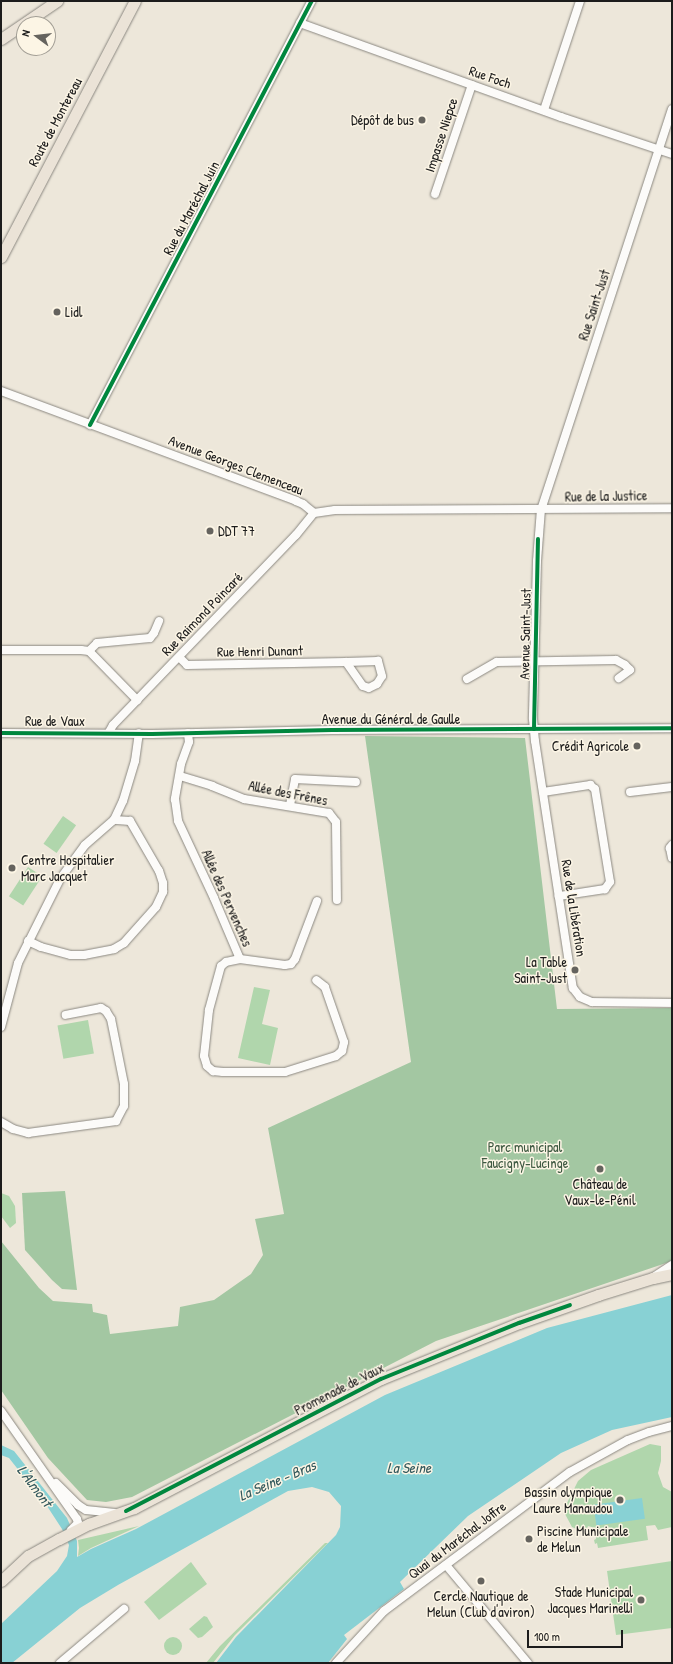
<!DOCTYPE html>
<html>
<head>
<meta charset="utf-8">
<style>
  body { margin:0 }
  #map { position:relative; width:673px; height:1664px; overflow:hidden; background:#ede7da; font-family:"Patrick Hand",sans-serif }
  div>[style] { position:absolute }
  .green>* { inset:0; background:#b0d6ac; transform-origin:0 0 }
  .round { border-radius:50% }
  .forest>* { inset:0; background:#a3c7a2 }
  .water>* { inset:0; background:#88d1d4; transform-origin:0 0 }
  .roads { filter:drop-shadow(0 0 1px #8b8881) drop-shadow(0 0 1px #8b8881) }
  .minor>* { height:8px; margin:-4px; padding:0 4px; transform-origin:4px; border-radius:4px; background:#fcfbf9 }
  .major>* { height:11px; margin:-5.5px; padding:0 5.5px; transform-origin:5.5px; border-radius:5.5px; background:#ebe3d7 }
  .cycleway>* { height:4px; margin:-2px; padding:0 2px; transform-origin:2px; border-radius:2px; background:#00873e }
  .dots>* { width:11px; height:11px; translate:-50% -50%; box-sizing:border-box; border:2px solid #fcf5e5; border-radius:50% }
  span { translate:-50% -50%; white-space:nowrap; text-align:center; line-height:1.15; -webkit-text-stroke:3px #fcf5e5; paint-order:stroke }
  .street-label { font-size:14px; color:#1c1c1c }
  .poi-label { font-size:14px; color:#1c1c1c }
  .right { translate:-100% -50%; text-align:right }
  .left { translate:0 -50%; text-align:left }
  .park-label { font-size:14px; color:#3e5941 }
  .water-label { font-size:15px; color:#32585c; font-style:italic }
  .frame { position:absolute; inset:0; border:2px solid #1c1c1c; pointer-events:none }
  .north { position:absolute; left:16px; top:16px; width:40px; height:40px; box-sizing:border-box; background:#fcf5e5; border:1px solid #a29e95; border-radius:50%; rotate:285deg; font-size:11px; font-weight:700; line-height:16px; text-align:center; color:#1c1c1c }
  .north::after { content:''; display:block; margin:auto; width:14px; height:18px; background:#65635e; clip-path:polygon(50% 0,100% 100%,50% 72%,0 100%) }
  .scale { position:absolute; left:527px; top:1630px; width:96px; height:18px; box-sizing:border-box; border:2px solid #1c1c1c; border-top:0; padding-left:5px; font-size:12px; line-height:14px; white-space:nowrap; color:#1c1c1c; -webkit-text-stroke:3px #fcf5e5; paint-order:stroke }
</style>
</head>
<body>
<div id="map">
  <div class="green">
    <i style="left:63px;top:816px;width:16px;height:34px;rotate:35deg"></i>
    <i style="left:28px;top:867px;width:17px;height:35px;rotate:33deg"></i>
    <i style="clip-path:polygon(254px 987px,270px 990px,262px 1024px,278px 1028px,270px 1065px,238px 1058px)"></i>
    <i style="left:88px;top:1020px;width:34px;height:31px;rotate:80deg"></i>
    <i style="clip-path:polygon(1px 1193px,9px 1196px,15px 1206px,16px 1223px,10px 1228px,1px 1216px)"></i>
    <i style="clip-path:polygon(650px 1444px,661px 1446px,661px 1461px,658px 1473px,663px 1487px,672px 1492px,672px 1527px,658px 1530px,655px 1525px,646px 1526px,648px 1540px,598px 1548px,597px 1543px,595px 1544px,594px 1540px,596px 1539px,595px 1528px,588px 1526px,585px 1533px,572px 1527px,565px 1514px,565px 1507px,578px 1481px,591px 1470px)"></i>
    <i style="clip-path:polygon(139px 1526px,91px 1548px,78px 1556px,79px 1548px,78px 1540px)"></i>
    <i style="clip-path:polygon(325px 1543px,328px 1543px,235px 1635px,213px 1663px,206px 1663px,220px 1646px)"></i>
    <i style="clip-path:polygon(672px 1561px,672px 1628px,616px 1635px,607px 1571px)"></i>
    <i style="clip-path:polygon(191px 1562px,207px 1584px,159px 1620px,144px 1602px)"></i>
    <i style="clip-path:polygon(204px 1616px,207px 1617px,213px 1627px,202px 1637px,198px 1638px,189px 1629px)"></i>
    <i class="round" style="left:164px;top:1637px;width:18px;height:18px"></i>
  </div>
  <div class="forest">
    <i style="clip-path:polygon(365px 736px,525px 738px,557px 1009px,672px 1008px,672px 1261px,436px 1341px,132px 1497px,106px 1502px,87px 1500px,48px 1458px,1px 1390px,1px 1241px,39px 1288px,53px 1301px,92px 1304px,93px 1312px,107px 1315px,110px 1334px,178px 1326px,180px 1307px,214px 1300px,251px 1274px,263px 1255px,255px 1219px,284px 1214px,268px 1128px,411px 1062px)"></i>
    <i style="clip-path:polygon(65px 1191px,77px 1290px,62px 1289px,52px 1280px,25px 1250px,22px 1193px)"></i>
  </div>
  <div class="water">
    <i style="clip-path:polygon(672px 1295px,672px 1417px,612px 1430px,561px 1453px,468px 1516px,400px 1582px,404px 1589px,344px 1635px,347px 1639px,328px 1663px,216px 1663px,236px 1637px,336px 1535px,340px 1527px,341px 1506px,329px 1492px,312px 1487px,288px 1491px,118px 1585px,80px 1608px,12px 1663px,1px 1663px,1px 1624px,57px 1571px,67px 1556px,69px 1545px,62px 1529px,47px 1506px,9px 1458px,1px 1455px,1px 1445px,14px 1451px,67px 1518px,77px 1541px,77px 1557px,91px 1549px,136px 1529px,385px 1395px,547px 1328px)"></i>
    <i style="left:642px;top:1498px;width:21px;height:49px;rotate:82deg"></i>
  </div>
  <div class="roads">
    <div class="minor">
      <i style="left:300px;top:23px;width:277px;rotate:19.8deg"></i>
      <i style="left:561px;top:117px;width:117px;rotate:18.4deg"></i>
      <i style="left:672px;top:109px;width:421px;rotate:108.1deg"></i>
      <i style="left:541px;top:509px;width:52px;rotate:94.4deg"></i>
      <i style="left:537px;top:561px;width:158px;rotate:91.5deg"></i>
      <i style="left:533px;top:719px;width:22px;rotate:85deg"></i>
      <i style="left:535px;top:741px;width:250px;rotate:81.3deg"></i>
      <i style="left:573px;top:988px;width:11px;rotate:52deg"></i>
      <i style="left:580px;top:997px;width:13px;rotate:23deg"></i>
      <i style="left:592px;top:1002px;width:80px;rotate:0.7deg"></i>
      <i style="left:544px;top:110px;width:115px;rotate:-71.7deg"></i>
      <i style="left:435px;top:194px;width:115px;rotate:-71.3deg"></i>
      <i style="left:1px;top:391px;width:315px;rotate:20.4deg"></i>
      <i style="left:296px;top:501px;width:8px;rotate:23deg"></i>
      <i style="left:303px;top:504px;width:14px;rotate:39deg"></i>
      <i style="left:90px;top:425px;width:479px;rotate:-62.4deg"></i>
      <i style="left:314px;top:513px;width:21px;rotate:-8deg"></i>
      <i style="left:335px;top:510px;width:337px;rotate:-0.3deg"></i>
      <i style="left:1px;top:650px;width:80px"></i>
      <i style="left:81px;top:650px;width:8px;rotate:7deg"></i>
      <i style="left:89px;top:651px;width:11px;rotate:-45deg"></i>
      <i style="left:97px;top:643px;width:53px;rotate:-5.4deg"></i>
      <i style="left:150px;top:638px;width:6px;rotate:-51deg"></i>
      <i style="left:154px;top:633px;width:13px;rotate:-67deg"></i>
      <i style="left:89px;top:651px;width:69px;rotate:45.6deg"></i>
      <i style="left:179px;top:657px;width:11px;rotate:45deg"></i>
      <i style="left:187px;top:665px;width:159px;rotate:-1.1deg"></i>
      <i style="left:346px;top:662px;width:29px;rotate:55deg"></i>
      <i style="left:363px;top:686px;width:6px;rotate:18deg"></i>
      <i style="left:369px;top:688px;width:9px;rotate:-27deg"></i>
      <i style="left:377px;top:684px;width:9px;rotate:-58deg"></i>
      <i style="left:382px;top:676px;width:16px;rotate:-105deg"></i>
      <i style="left:378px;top:661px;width:32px;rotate:178deg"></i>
      <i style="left:467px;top:679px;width:34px;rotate:-30deg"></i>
      <i style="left:497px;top:662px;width:119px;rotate:-1deg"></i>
      <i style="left:616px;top:660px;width:10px;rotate:29deg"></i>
      <i style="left:625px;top:665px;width:7px;rotate:45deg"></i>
      <i style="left:630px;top:670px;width:14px;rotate:144deg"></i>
      <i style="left:109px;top:732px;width:8px;rotate:-60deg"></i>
      <i style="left:113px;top:725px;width:35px;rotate:-46deg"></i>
      <i style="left:137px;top:700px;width:229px;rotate:-46.1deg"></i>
      <i style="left:296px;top:535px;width:28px;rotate:-51deg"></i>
      <i style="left:1px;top:733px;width:151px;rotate:0.4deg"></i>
      <i style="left:152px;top:734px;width:180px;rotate:-1.3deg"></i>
      <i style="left:332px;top:730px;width:340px;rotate:-0.3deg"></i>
      <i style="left:188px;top:733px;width:9px;rotate:84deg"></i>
      <i style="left:189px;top:742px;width:23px;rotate:110deg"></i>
      <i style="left:181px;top:764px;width:36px;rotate:100deg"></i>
      <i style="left:175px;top:799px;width:22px;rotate:82deg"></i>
      <i style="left:178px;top:821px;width:85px;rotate:64.9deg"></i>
      <i style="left:214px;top:898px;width:66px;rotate:66.9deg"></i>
      <i style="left:240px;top:959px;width:45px;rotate:7.6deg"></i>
      <i style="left:285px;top:965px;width:6px;rotate:-9deg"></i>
      <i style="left:291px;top:964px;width:6px;rotate:-51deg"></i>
      <i style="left:295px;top:959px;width:62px;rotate:-69.2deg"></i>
      <i style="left:180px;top:776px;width:34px;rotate:17deg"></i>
      <i style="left:212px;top:786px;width:35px;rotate:22deg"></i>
      <i style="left:244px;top:799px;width:86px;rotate:9.4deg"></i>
      <i style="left:329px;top:813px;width:11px;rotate:52deg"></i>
      <i style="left:336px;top:822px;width:78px;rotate:89.3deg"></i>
      <i style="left:543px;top:792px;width:48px;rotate:-8.5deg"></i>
      <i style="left:590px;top:785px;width:6px;rotate:39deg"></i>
      <i style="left:595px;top:789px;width:94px;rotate:80.8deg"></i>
      <i style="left:610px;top:882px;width:9px;rotate:126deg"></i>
      <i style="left:605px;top:889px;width:47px;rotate:171.3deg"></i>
      <i style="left:630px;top:792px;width:42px;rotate:-6.8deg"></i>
      <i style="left:290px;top:805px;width:26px;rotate:-79deg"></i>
      <i style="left:295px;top:779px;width:61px;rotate:2.8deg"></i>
      <i style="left:672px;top:845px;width:4px;rotate:124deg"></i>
      <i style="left:670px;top:848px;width:10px;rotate:79deg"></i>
      <i style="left:28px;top:941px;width:14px;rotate:25deg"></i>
      <i style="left:41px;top:947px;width:31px;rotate:15deg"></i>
      <i style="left:71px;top:955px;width:13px"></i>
      <i style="left:84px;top:955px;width:31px;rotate:-11deg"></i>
      <i style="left:114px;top:949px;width:12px;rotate:-31deg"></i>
      <i style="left:124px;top:943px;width:48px;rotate:-48.4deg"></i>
      <i style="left:156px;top:907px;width:17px;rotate:-65deg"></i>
      <i style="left:163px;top:892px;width:9px;rotate:-90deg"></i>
      <i style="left:163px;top:883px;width:13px;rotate:-108deg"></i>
      <i style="left:159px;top:871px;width:58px;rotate:-120.1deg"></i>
      <i style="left:130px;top:821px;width:16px;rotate:-176deg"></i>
      <i style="left:240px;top:959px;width:14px;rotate:168deg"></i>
      <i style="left:226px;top:962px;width:6px;rotate:141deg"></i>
      <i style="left:221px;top:966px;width:46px;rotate:105.3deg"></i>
      <i style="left:209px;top:1010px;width:46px;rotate:96.2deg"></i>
      <i style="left:204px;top:1056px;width:10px;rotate:73deg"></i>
      <i style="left:207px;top:1066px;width:8px;rotate:40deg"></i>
      <i style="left:213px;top:1071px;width:10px;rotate:6deg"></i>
      <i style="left:223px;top:1072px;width:62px"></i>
      <i style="left:285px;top:1072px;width:53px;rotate:-17.4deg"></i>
      <i style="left:336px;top:1056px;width:8px;rotate:-40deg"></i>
      <i style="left:342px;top:1051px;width:9px;rotate:-77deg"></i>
      <i style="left:344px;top:1042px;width:58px;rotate:-109.1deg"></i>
      <i style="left:325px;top:987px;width:11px;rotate:-142deg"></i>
      <i style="left:1px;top:1027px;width:66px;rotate:-75.1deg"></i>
      <i style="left:18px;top:963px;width:94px;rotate:-63.4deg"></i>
      <i style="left:60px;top:879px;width:42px;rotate:-53.7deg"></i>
      <i style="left:85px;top:845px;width:38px;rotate:-41deg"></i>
      <i style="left:114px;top:820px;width:21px;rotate:-65deg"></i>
      <i style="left:123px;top:801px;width:42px;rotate:-73.3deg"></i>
      <i style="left:135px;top:761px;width:28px;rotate:-82deg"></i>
      <i style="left:1px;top:1122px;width:14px;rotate:30deg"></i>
      <i style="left:13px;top:1129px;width:16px;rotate:15deg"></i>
      <i style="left:28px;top:1133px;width:89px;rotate:-7.8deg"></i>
      <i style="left:116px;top:1121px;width:17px;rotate:-62deg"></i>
      <i style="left:124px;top:1106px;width:22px;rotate:-90deg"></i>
      <i style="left:124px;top:1084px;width:66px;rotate:-101.3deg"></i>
      <i style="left:111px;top:1019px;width:9px;rotate:-122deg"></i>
      <i style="left:106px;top:1011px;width:6px;rotate:-149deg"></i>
      <i style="left:101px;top:1008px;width:36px;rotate:169deg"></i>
      <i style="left:655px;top:1276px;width:20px;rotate:-33deg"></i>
      <i style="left:1px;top:1411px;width:132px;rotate:54.9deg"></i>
      <i style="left:77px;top:1519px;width:4px;rotate:76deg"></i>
      <i style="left:78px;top:1523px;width:10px;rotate:135deg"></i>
      <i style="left:56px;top:1483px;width:31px;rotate:45deg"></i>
      <i style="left:78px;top:1505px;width:9px;rotate:32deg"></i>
      <i style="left:86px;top:1510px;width:29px;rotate:6deg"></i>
      <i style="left:446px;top:1565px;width:128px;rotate:50.1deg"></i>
      <i style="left:60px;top:1663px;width:84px;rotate:-40.2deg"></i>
      <i style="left:336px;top:1663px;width:71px;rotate:-47.3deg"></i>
      <i style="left:384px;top:1611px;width:232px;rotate:-36.8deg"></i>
      <i style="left:570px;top:1472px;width:66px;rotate:-28.9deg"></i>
      <i style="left:628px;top:1440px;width:22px;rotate:-21deg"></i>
      <i style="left:649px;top:1432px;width:24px;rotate:-15deg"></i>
    </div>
    <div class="major">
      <i style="left:1px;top:39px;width:68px;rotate:-34.2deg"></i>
      <i style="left:1px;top:257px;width:289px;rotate:-62.4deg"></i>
      <i style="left:1px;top:1581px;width:37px;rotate:-43deg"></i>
      <i style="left:28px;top:1556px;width:35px;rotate:-29deg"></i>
      <i style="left:59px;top:1539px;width:34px;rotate:-27deg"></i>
      <i style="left:89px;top:1524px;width:48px;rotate:-19.6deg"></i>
      <i style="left:134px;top:1508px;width:279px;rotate:-27.6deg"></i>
      <i style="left:381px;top:1379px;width:149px;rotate:-22.1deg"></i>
      <i style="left:519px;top:1323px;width:84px;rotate:-19.5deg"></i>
      <i style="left:598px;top:1295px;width:58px;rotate:-17.2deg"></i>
      <i style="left:653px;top:1278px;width:19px;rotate:-12deg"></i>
    </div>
  </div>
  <div class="cycleway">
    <i style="left:90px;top:425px;width:479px;rotate:-62.4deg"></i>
    <i style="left:534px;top:729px;width:190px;rotate:-88.8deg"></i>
    <i style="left:1px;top:733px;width:151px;rotate:0.4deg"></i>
    <i style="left:152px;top:734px;width:180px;rotate:-1.3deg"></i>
    <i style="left:332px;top:730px;width:340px;rotate:-0.3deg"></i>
    <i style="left:126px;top:1511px;width:287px;rotate:-27.4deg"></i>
    <i style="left:381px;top:1379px;width:149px;rotate:-22.1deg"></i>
    <i style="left:519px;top:1323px;width:54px;rotate:-19.4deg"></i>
  </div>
  <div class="dots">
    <i style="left:422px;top:120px;background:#65635e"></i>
    <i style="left:57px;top:312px;background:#65635e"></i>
    <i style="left:210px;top:531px;background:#65635e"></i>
    <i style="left:637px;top:746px;background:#65635e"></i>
    <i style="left:12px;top:868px;background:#65635e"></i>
    <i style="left:575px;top:970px;background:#65635e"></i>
    <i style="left:600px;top:1169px;background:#65635e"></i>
    <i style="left:620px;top:1500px;background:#65635e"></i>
    <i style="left:529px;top:1539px;background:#65635e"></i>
    <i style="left:481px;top:1581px;background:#65635e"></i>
    <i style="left:641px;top:1600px;background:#65635e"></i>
  </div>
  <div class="street-label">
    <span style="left:490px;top:77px;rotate:19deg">Rue Foch</span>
    <span style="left:55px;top:122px;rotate:-62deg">Route de Montereau</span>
    <span style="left:441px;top:135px;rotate:-72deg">Impasse Niepce</span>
    <span style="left:191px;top:208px;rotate:-62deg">Rue du Maréchal Juin</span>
    <span style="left:594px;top:305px;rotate:-72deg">Rue Saint-Just</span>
    <span style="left:236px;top:465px;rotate:21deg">Avenue Georges Clemenceau</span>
    <span style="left:606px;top:496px;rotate:-1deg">Rue de la Justice</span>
    <span style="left:202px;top:614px;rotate:-46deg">Rue Raimond Poincaré</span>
    <span style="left:525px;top:634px;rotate:-89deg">Avenue Saint-Just</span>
    <span style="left:260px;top:651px;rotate:-1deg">Rue Henri Dunant</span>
    <span style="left:391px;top:719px">Avenue du Général de Gaulle</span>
    <span style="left:55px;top:721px">Rue de Vaux</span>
    <span style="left:288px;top:793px;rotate:11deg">Allée des Frênes</span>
    <span style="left:227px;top:898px;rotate:66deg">Allée des Pervenches</span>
    <span style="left:574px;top:908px;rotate:81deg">Rue de la Libération</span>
    <span style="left:339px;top:1389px;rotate:-27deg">Promenade de Vaux</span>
    <span style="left:457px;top:1540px;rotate:-37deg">Quai du Maréchal Joffre</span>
  </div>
  <div class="poi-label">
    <span class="right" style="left:414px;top:120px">Dépôt de bus</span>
    <span class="left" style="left:65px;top:312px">Lidl</span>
    <span class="left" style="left:218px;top:531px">DDT 77</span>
    <span class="right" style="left:629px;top:746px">Crédit Agricole</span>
    <span class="left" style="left:21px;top:868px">Centre Hospitalier<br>Marc Jacquet</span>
    <span class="right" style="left:567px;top:970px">La Table<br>Saint-Just</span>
    <span style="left:600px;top:1192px">Château de<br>Vaux-le-Pénil</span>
    <span class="right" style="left:612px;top:1500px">Bassin olympique<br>Laure Manaudou</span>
    <span class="left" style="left:537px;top:1539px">Piscine Municipale<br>de Melun</span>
    <span class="right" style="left:633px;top:1600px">Stade Municipal<br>Jacques Marinelli</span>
    <span style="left:481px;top:1604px">Cercle Nautique de<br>Melun (Club d'aviron)</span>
  </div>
  <div class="park-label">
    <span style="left:525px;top:1155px">Parc municipal<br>Faucigny-Lucinge</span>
  </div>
  <div class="water-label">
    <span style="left:409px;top:1468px">La Seine</span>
    <span style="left:277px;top:1480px;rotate:-23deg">La Seine - Bras</span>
    <span style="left:35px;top:1486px;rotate:53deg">L'Almont</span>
  </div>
  <div class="frame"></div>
  <div class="north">N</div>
  <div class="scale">100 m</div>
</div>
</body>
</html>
